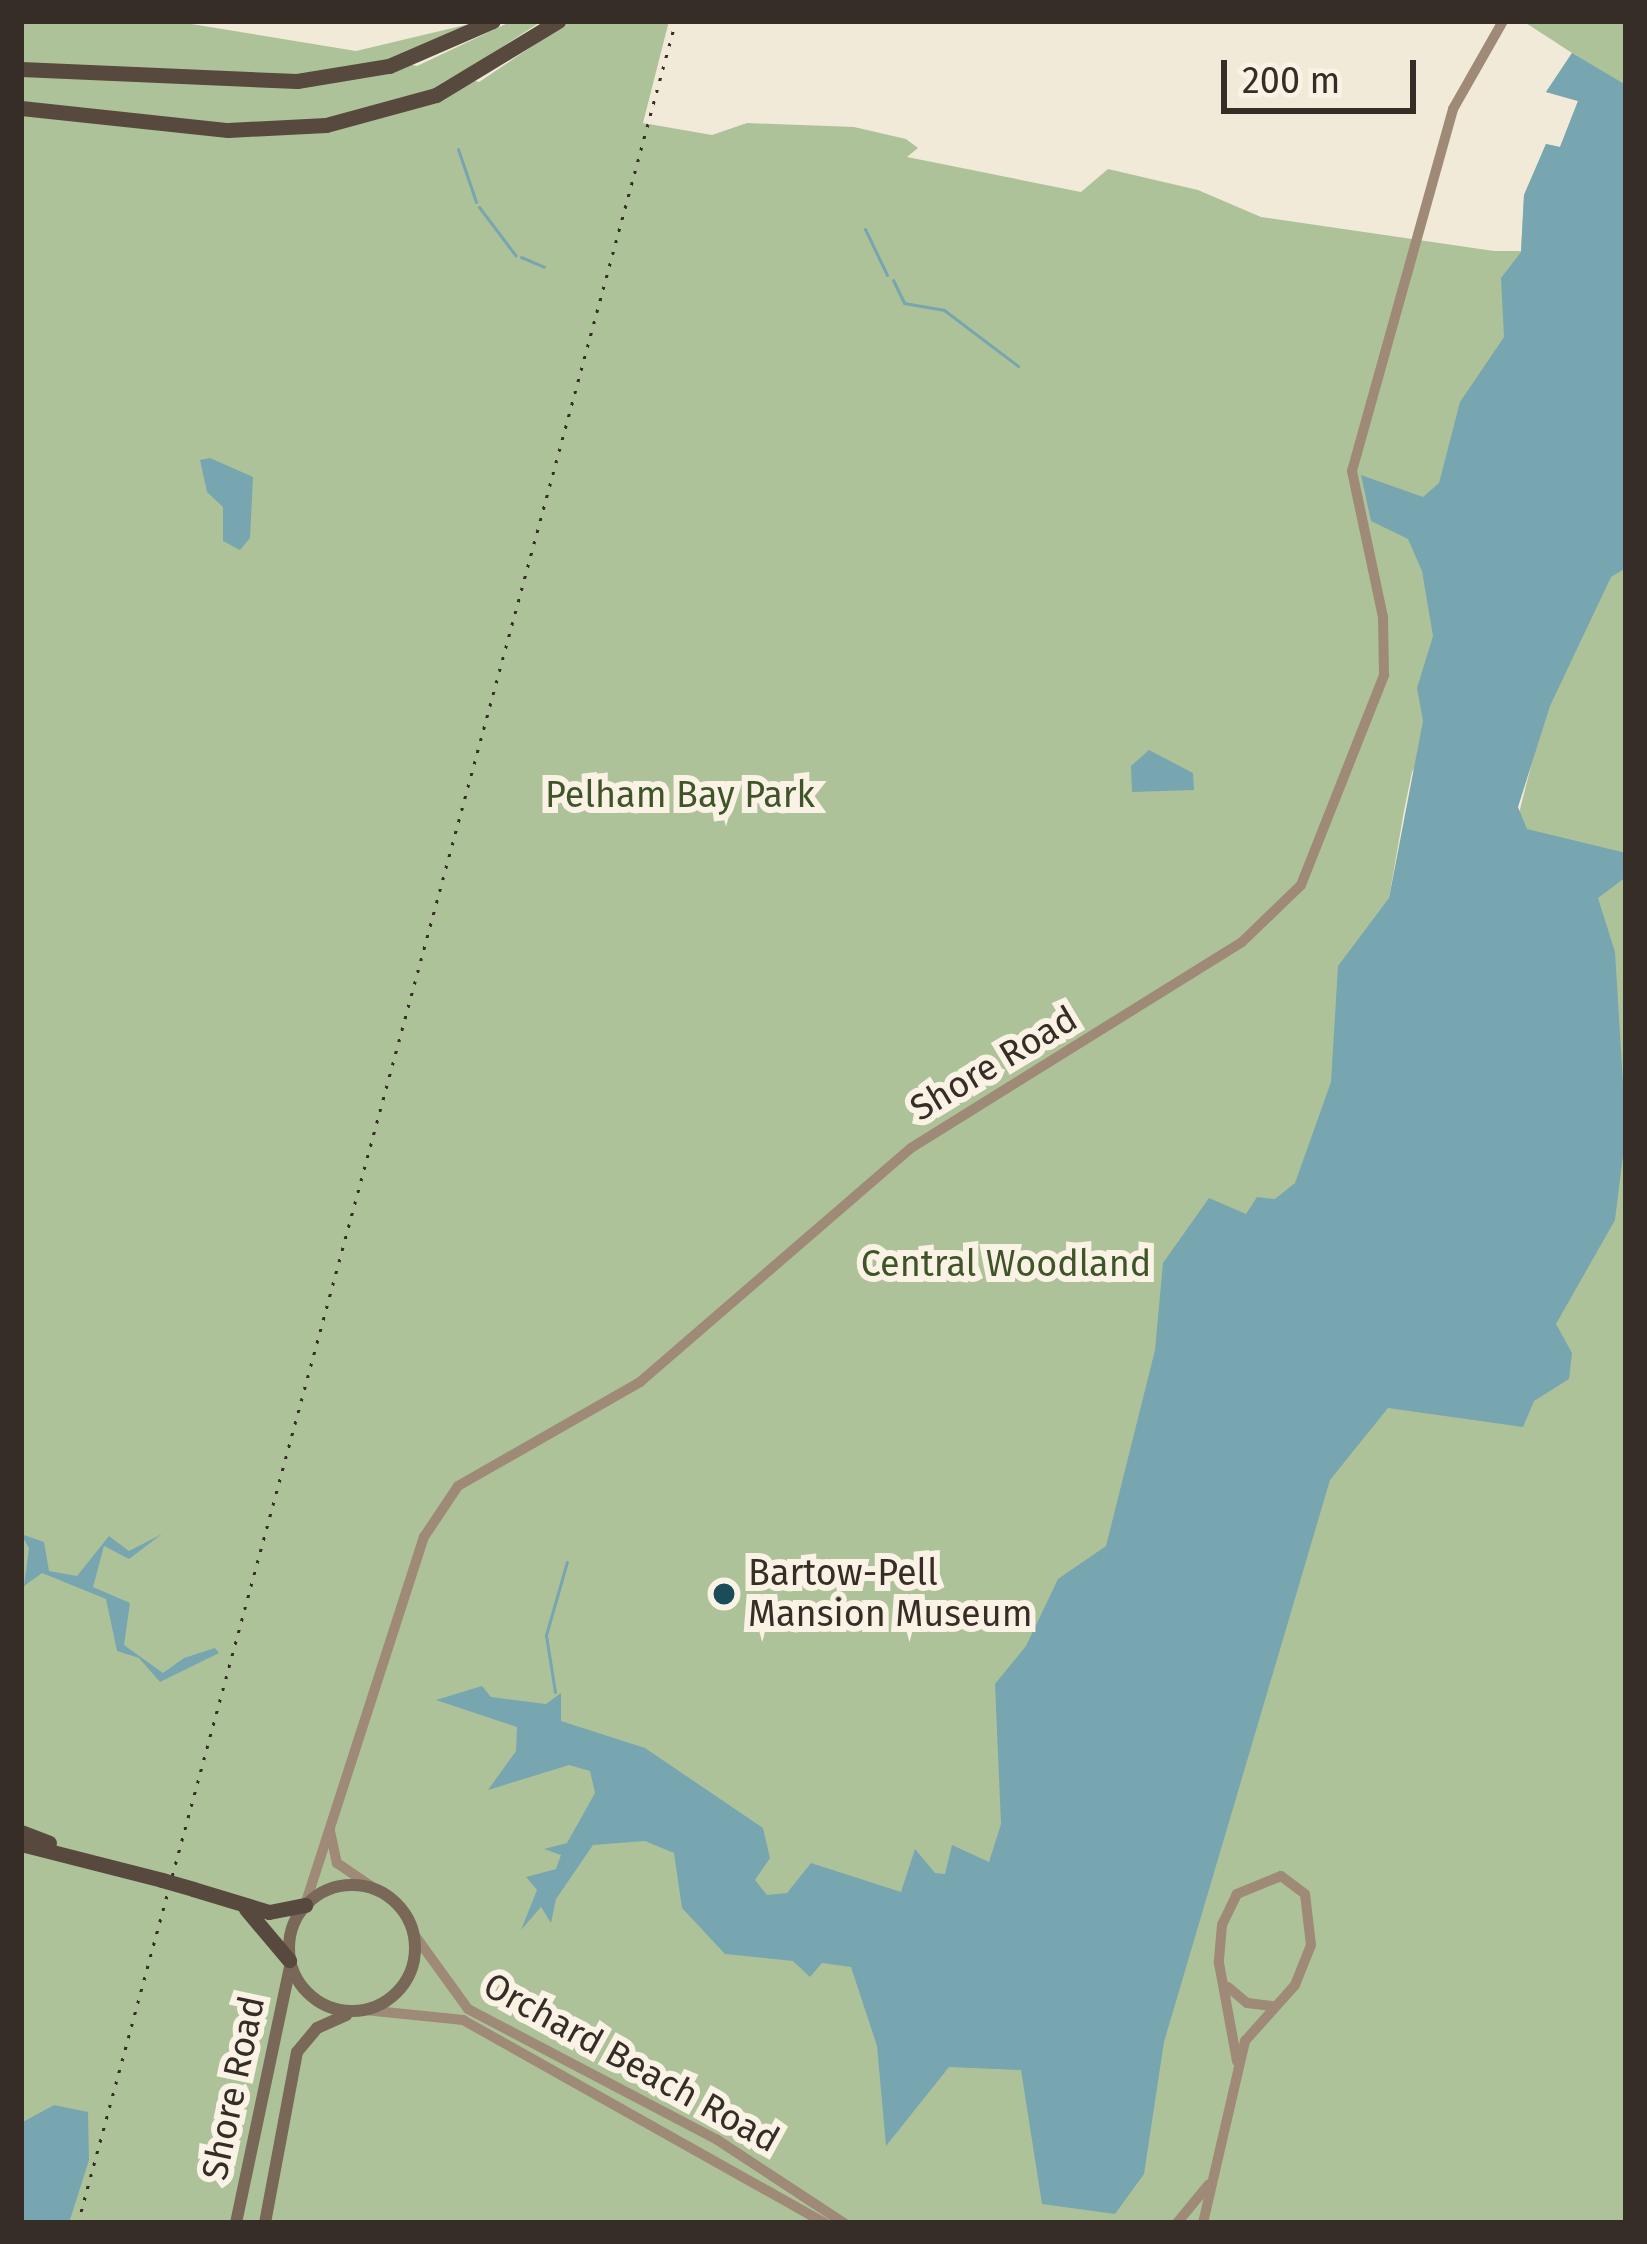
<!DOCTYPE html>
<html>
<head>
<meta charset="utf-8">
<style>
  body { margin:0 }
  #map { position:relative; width:1647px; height:2244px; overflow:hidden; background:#f2ead9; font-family:"Fira Sans",sans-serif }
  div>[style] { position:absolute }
  .green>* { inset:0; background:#aec299 }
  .water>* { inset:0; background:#77a6b0 }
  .stream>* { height:3px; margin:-1.5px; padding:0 1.5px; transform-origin:1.5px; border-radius:1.5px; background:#77a6b0 }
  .secondary>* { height:10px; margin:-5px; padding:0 5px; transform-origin:5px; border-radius:5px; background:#9e8a76 }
  .primary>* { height:12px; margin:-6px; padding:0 6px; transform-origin:6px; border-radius:6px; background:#796757 }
  .primary>.ring { margin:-6px; padding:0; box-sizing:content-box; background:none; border:12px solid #796757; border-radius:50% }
  .highway>* { height:15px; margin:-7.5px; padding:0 7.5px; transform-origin:7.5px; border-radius:7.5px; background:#57493d }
  .rail>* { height:3px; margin-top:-1.5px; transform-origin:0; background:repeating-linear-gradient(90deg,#362d26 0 3px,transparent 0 12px) }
  .highway-bridge>* { height:15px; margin:-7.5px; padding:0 7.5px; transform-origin:7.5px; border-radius:7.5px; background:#57493d }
  .dots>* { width:33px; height:33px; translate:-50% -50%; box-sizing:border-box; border:6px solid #faf3e5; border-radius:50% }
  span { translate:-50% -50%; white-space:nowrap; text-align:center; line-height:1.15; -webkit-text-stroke:12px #faf3e5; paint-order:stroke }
  .park-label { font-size:36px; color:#3f5529 }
  .street-label { font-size:36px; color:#362d26 }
  .poi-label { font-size:36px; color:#362d26 }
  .left { translate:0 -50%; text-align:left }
  .frame { position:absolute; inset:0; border:24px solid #362d26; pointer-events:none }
  .scale { position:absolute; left:1221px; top:60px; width:195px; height:54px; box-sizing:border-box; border:6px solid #362d26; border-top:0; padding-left:15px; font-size:36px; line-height:42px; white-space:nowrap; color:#362d26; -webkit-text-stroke:9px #faf3e5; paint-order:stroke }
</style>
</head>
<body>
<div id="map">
  <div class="green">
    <i style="clip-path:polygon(21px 21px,173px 21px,356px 51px,482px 21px,394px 60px,417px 66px,512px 21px,542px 21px,457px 76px,479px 82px,570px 21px,669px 21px,643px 123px,712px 135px,747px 123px,854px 127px,906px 139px,918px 148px,907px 157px,1081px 192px,1108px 169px,1198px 190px,1261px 217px,1494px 251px,1521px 251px,1524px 195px,1546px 144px,1560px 147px,1578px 101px,1546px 92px,1572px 53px,1523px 21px,1626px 21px,1626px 174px,1441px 544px,1441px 722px,1412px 772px,1404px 811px,1248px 1721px,1505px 868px,1566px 629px,1626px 532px,1626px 2223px,21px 2223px)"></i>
  </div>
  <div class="water">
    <i style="clip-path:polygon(1572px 53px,1626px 85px,1626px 568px,1611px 577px,1550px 706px,1518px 807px,1527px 829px,1626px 853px,1626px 877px,1598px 898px,1615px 952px,1626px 1131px,1615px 1220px,1556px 1324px,1572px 1353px,1569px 1379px,1534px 1401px,1523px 1427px,1388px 1408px,1330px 1480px,1164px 2042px,1144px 2174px,1115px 2214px,1042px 2204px,1021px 2070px,949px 2067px,886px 2146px,877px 2046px,851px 1967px,822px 1963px,810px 1977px,793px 1961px,725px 1954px,682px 1908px,674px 1853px,645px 1841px,593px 1845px,556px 1899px,551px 1923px,541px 1907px,521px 1930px,537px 1890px,526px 1877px,556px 1869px,561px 1855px,544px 1849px,567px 1843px,595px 1793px,590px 1771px,569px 1765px,488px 1790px,516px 1751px,517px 1727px,436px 1700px,482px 1686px,491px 1697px,546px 1704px,561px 1693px,561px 1721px,645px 1748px,763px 1828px,770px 1858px,755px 1880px,767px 1895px,787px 1893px,811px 1863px,901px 1892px,915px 1849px,935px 1873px,945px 1874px,952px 1845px,989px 1862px,1001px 1824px,995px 1684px,1026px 1646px,1058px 1579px,1106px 1546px,1155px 1350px,1163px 1263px,1209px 1198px,1246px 1214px,1257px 1197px,1275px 1199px,1295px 1183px,1331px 1082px,1338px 966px,1389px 898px,1423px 721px,1417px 688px,1433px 636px,1422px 571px,1408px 539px,1371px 521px,1361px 475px,1423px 497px,1439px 483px,1460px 402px,1504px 337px,1501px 278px,1521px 252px,1524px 195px,1546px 144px,1560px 147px,1578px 101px,1546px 92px)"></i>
    <i style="clip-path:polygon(210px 458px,253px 477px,250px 538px,240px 550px,223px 541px,223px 507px,207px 492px,200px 460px)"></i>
    <i style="clip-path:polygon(1149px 750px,1193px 773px,1194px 790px,1132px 792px,1131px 766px)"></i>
    <i style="clip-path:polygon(21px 1534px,44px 1542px,49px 1571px,77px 1576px,109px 1536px,129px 1551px,162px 1534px,129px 1559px,104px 1546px,93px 1587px,130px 1603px,124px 1645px,163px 1673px,184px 1658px,215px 1648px,219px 1653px,160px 1682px,139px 1658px,117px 1651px,106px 1599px,42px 1573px,24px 1586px,29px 1548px)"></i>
    <i style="clip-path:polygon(54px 2105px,88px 2112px,89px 2160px,69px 2223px,21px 2223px,21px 2123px)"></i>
  </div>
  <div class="stream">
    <i style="left:458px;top:149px;width:56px;rotate:71.2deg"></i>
    <i style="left:479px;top:207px;width:61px;rotate:52.9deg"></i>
    <i style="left:865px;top:229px;width:51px;rotate:64.4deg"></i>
    <i style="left:521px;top:257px;width:25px;rotate:23deg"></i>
    <i style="left:893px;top:280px;width:25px;rotate:64deg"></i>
    <i style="left:904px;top:303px;width:41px;rotate:9.9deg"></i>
    <i style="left:944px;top:310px;width:93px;rotate:37.1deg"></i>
    <i style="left:555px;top:1692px;width:58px;rotate:-99deg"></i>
    <i style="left:546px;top:1635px;width:76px;rotate:-74deg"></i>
  </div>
  <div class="secondary">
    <i style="left:330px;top:1831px;width:33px;rotate:78deg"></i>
    <i style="left:337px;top:1863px;width:46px;rotate:34.4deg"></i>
    <i style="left:305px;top:1905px;width:387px;rotate:-72.1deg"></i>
    <i style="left:424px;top:1537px;width:61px;rotate:-56.3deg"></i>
    <i style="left:458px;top:1486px;width:210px;rotate:-29.7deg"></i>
    <i style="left:640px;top:1382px;width:358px;rotate:-40.8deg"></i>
    <i style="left:911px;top:1148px;width:390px;rotate:-31.9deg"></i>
    <i style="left:1242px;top:942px;width:82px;rotate:-44deg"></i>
    <i style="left:1301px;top:885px;width:226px;rotate:-68.4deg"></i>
    <i style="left:1384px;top:675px;width:58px;rotate:-91deg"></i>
    <i style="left:1383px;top:617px;width:149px;rotate:-102deg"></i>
    <i style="left:1352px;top:471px;width:376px;rotate:-74.4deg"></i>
    <i style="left:1453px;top:109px;width:101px;rotate:-60.4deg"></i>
    <i style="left:413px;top:1933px;width:94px;rotate:54.1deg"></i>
    <i style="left:468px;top:2009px;width:280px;rotate:27.7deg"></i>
    <i style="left:716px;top:2139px;width:153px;rotate:33.3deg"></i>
    <i style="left:1228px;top:1987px;width:25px;rotate:40deg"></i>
    <i style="left:1247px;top:2003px;width:25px;rotate:7deg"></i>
    <i style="left:365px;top:2010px;width:99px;rotate:5.8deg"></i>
    <i style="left:463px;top:2020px;width:415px;rotate:29.3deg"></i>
    <i style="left:1177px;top:2223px;width:50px;rotate:-50.6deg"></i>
    <i style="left:1203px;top:2223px;width:187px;rotate:-77deg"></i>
    <i style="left:1245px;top:2041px;width:75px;rotate:-48.2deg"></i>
    <i style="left:1295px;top:1985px;width:43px;rotate:-68.2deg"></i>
    <i style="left:1311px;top:1945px;width:51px;rotate:-96.7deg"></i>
    <i style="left:1305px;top:1894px;width:30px;rotate:-143deg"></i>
    <i style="left:1281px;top:1876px;width:48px;rotate:157.8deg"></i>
    <i style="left:1237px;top:1894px;width:34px;rotate:116deg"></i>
    <i style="left:1222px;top:1925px;width:38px;rotate:95deg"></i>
    <i style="left:1219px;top:1963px;width:100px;rotate:79.6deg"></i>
  </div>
  <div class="primary">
    <i class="ring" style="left:289px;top:1885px;width:114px;height:114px"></i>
    <i style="left:236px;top:2223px;width:263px;rotate:-78.1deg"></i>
    <i style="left:265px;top:2223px;width:174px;rotate:-79.4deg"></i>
    <i style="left:297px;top:2052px;width:31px;rotate:-50deg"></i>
    <i style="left:317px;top:2028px;width:32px;rotate:-24deg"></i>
  </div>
  <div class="highway">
    <i style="left:21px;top:69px;width:276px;rotate:2.5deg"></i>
    <i style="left:297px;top:81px;width:93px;rotate:-9.3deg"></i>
    <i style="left:389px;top:66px;width:113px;rotate:-23.4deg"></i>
    <i style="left:21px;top:108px;width:208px;rotate:6.1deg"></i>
    <i style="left:228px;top:130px;width:98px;rotate:-2.9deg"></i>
    <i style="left:326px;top:125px;width:114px;rotate:-15.3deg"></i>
    <i style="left:436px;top:95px;width:143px;rotate:-31.2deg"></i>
    <i style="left:21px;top:1832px;width:30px;rotate:21deg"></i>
    <i style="left:21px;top:1844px;width:146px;rotate:14.3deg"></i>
    <i style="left:193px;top:1889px;width:79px;rotate:16.8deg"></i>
    <i style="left:269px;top:1912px;width:37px;rotate:-11deg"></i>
    <i style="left:246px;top:1909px;width:67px;rotate:49.9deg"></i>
  </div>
  <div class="rail">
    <i style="left:78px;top:2223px;width:2282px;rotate:-74.81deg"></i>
  </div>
  <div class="highway-bridge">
    <i style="left:162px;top:1880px;width:32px;rotate:16deg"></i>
  </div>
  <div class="dots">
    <i style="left:724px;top:1594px;background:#1a4c59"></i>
  </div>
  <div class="park-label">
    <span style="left:680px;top:796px">Pelham Bay Park</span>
    <span style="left:1006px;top:1265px">Central Woodland</span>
  </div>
  <div class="street-label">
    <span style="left:994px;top:1064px;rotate:-31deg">Shore Road</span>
    <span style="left:631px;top:2063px;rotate:29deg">Orchard Beach Road</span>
    <span style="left:234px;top:2088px;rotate:-78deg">Shore Road</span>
  </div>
  <div class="poi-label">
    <span class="left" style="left:748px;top:1594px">Bartow-Pell<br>Mansion Museum</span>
  </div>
  <div class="frame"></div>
  <div class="scale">200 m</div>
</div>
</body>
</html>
